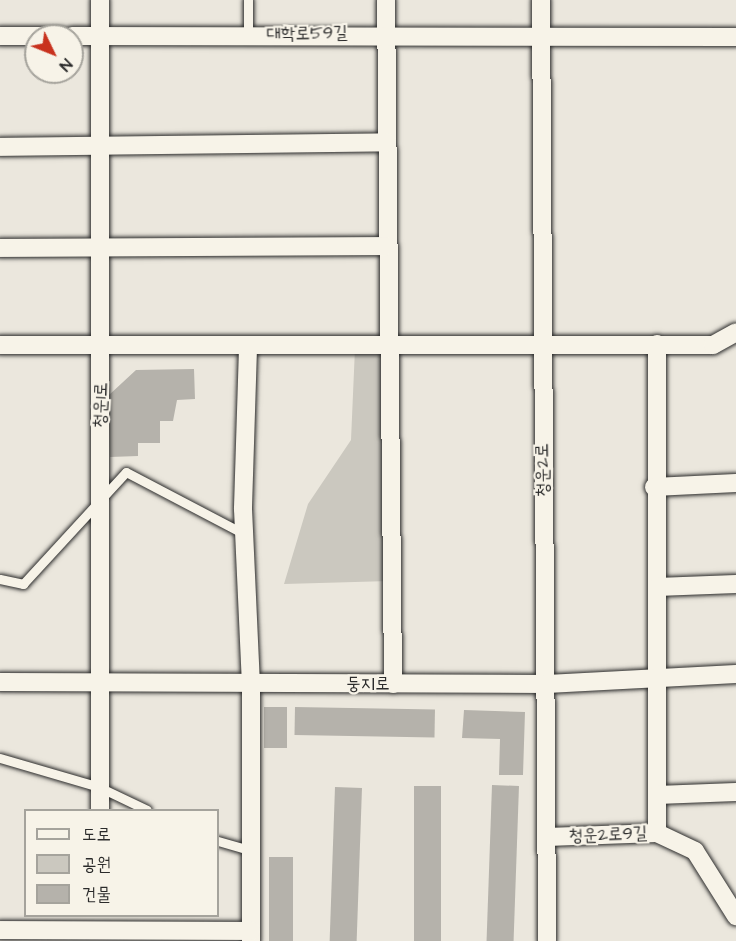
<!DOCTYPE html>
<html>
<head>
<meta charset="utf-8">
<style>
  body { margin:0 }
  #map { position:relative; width:736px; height:941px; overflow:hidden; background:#ebe7dd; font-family:"Architects Daughter","Poor Story",sans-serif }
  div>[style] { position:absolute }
  .green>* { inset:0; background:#cbc8bf }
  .building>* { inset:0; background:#b5b2ab; transform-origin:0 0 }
  .roads { filter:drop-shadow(0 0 2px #2b2b2b) drop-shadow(0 0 2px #2b2b2b) }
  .lane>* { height:9px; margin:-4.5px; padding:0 4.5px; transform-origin:4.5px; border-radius:4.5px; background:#f7f3e8 }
  .street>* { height:18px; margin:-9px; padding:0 9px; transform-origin:9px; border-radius:9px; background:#f7f3e8 }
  span { translate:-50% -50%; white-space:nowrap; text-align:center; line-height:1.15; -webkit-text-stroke:4.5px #f7f3e8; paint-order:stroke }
  .street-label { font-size:18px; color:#2b2b2b }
  .legend { position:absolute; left:24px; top:809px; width:195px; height:108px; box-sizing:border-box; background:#f7f3e8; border:2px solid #a5a39c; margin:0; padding:8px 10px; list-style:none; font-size:18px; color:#2b2b2b }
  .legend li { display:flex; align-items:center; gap:12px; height:30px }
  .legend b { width:30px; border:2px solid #a5a39c }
  .north { position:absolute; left:24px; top:24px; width:60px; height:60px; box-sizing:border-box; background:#f7f3e8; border:2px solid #a5a39c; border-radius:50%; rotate:133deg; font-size:16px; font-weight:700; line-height:24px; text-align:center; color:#2b2b2b }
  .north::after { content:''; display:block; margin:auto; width:21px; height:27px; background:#c8321e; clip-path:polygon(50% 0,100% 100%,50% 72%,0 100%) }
</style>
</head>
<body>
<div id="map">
  <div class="green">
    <i style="clip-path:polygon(386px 347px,390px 581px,284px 584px,308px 504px,351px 440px,355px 348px)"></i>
  </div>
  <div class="building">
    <i style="clip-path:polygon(194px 369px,195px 399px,177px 400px,173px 421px,160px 421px,160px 443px,138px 443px,138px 456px,110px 457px,109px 395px,136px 370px)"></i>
    <i style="left:264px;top:707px;width:23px;height:41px"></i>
    <i style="left:295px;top:707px;width:140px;height:28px;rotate:1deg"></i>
    <i style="clip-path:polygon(464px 710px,525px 712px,523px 775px,499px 775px,500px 739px,462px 738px)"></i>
    <i style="left:492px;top:785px;width:27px;height:156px;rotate:2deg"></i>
    <i style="left:414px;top:786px;width:27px;height:155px"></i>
    <i style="left:335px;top:787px;width:27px;height:154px;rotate:2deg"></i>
    <i style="left:269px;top:857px;width:24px;height:84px"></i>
  </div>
  <div class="roads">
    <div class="lane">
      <i style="left:248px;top:0;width:35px;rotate:90deg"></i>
      <i style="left:0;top:579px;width:24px;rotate:12deg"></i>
      <i style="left:23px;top:584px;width:152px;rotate:-47.4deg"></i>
      <i style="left:126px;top:472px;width:133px;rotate:27.7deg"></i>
      <i style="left:0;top:758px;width:103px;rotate:16.3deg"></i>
      <i style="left:99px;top:787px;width:53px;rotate:25.6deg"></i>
      <i style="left:218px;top:841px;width:33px;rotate:16deg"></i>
    </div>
    <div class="street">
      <i style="left:386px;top:0;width:684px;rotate:89.41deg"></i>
      <i style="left:541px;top:0;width:941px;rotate:89.63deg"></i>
      <i style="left:0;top:36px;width:61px"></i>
      <i style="left:72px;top:36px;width:664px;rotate:0.09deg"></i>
      <i style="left:0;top:147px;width:387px;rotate:-0.7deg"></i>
      <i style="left:0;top:248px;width:386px;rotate:-0.3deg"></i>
      <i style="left:657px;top:344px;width:489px;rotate:90deg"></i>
      <i style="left:0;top:345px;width:713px"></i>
      <i style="left:713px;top:345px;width:26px;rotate:-29deg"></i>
      <i style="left:248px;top:348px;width:161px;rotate:91.8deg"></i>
      <i style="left:243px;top:509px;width:174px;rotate:87.4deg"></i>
      <i style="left:251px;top:683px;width:258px;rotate:90deg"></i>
      <i style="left:654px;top:487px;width:82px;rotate:-2.8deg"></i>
      <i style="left:657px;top:587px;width:79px;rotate:-2.2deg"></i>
      <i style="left:0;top:682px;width:547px;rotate:0.21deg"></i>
      <i style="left:547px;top:684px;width:189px;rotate:-3deg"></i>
      <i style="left:657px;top:795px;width:79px;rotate:-2.2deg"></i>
      <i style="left:100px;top:810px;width:810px;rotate:-90deg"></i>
      <i style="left:547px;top:837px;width:110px;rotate:-2.1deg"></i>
      <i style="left:657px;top:833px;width:42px;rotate:25.3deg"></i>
      <i style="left:695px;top:851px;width:77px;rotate:57.8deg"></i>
      <i style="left:0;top:930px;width:251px;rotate:0.2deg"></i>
    </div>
  </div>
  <div class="street-label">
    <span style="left:307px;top:34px;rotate:-1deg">대학로59길</span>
    <span style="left:101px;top:405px;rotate:-88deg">청운1로</span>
    <span style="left:543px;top:470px;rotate:-91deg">청운2로</span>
    <span style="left:368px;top:684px">둥지로</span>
    <span style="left:608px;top:835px;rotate:-2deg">청운2로9길</span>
  </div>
  <ul class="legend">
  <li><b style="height:8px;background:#f7f3e8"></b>도로</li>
  <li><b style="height:16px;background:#cbc8bf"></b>공원</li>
  <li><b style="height:16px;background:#b5b2ab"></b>건물</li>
  </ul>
  <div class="north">N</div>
</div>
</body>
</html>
